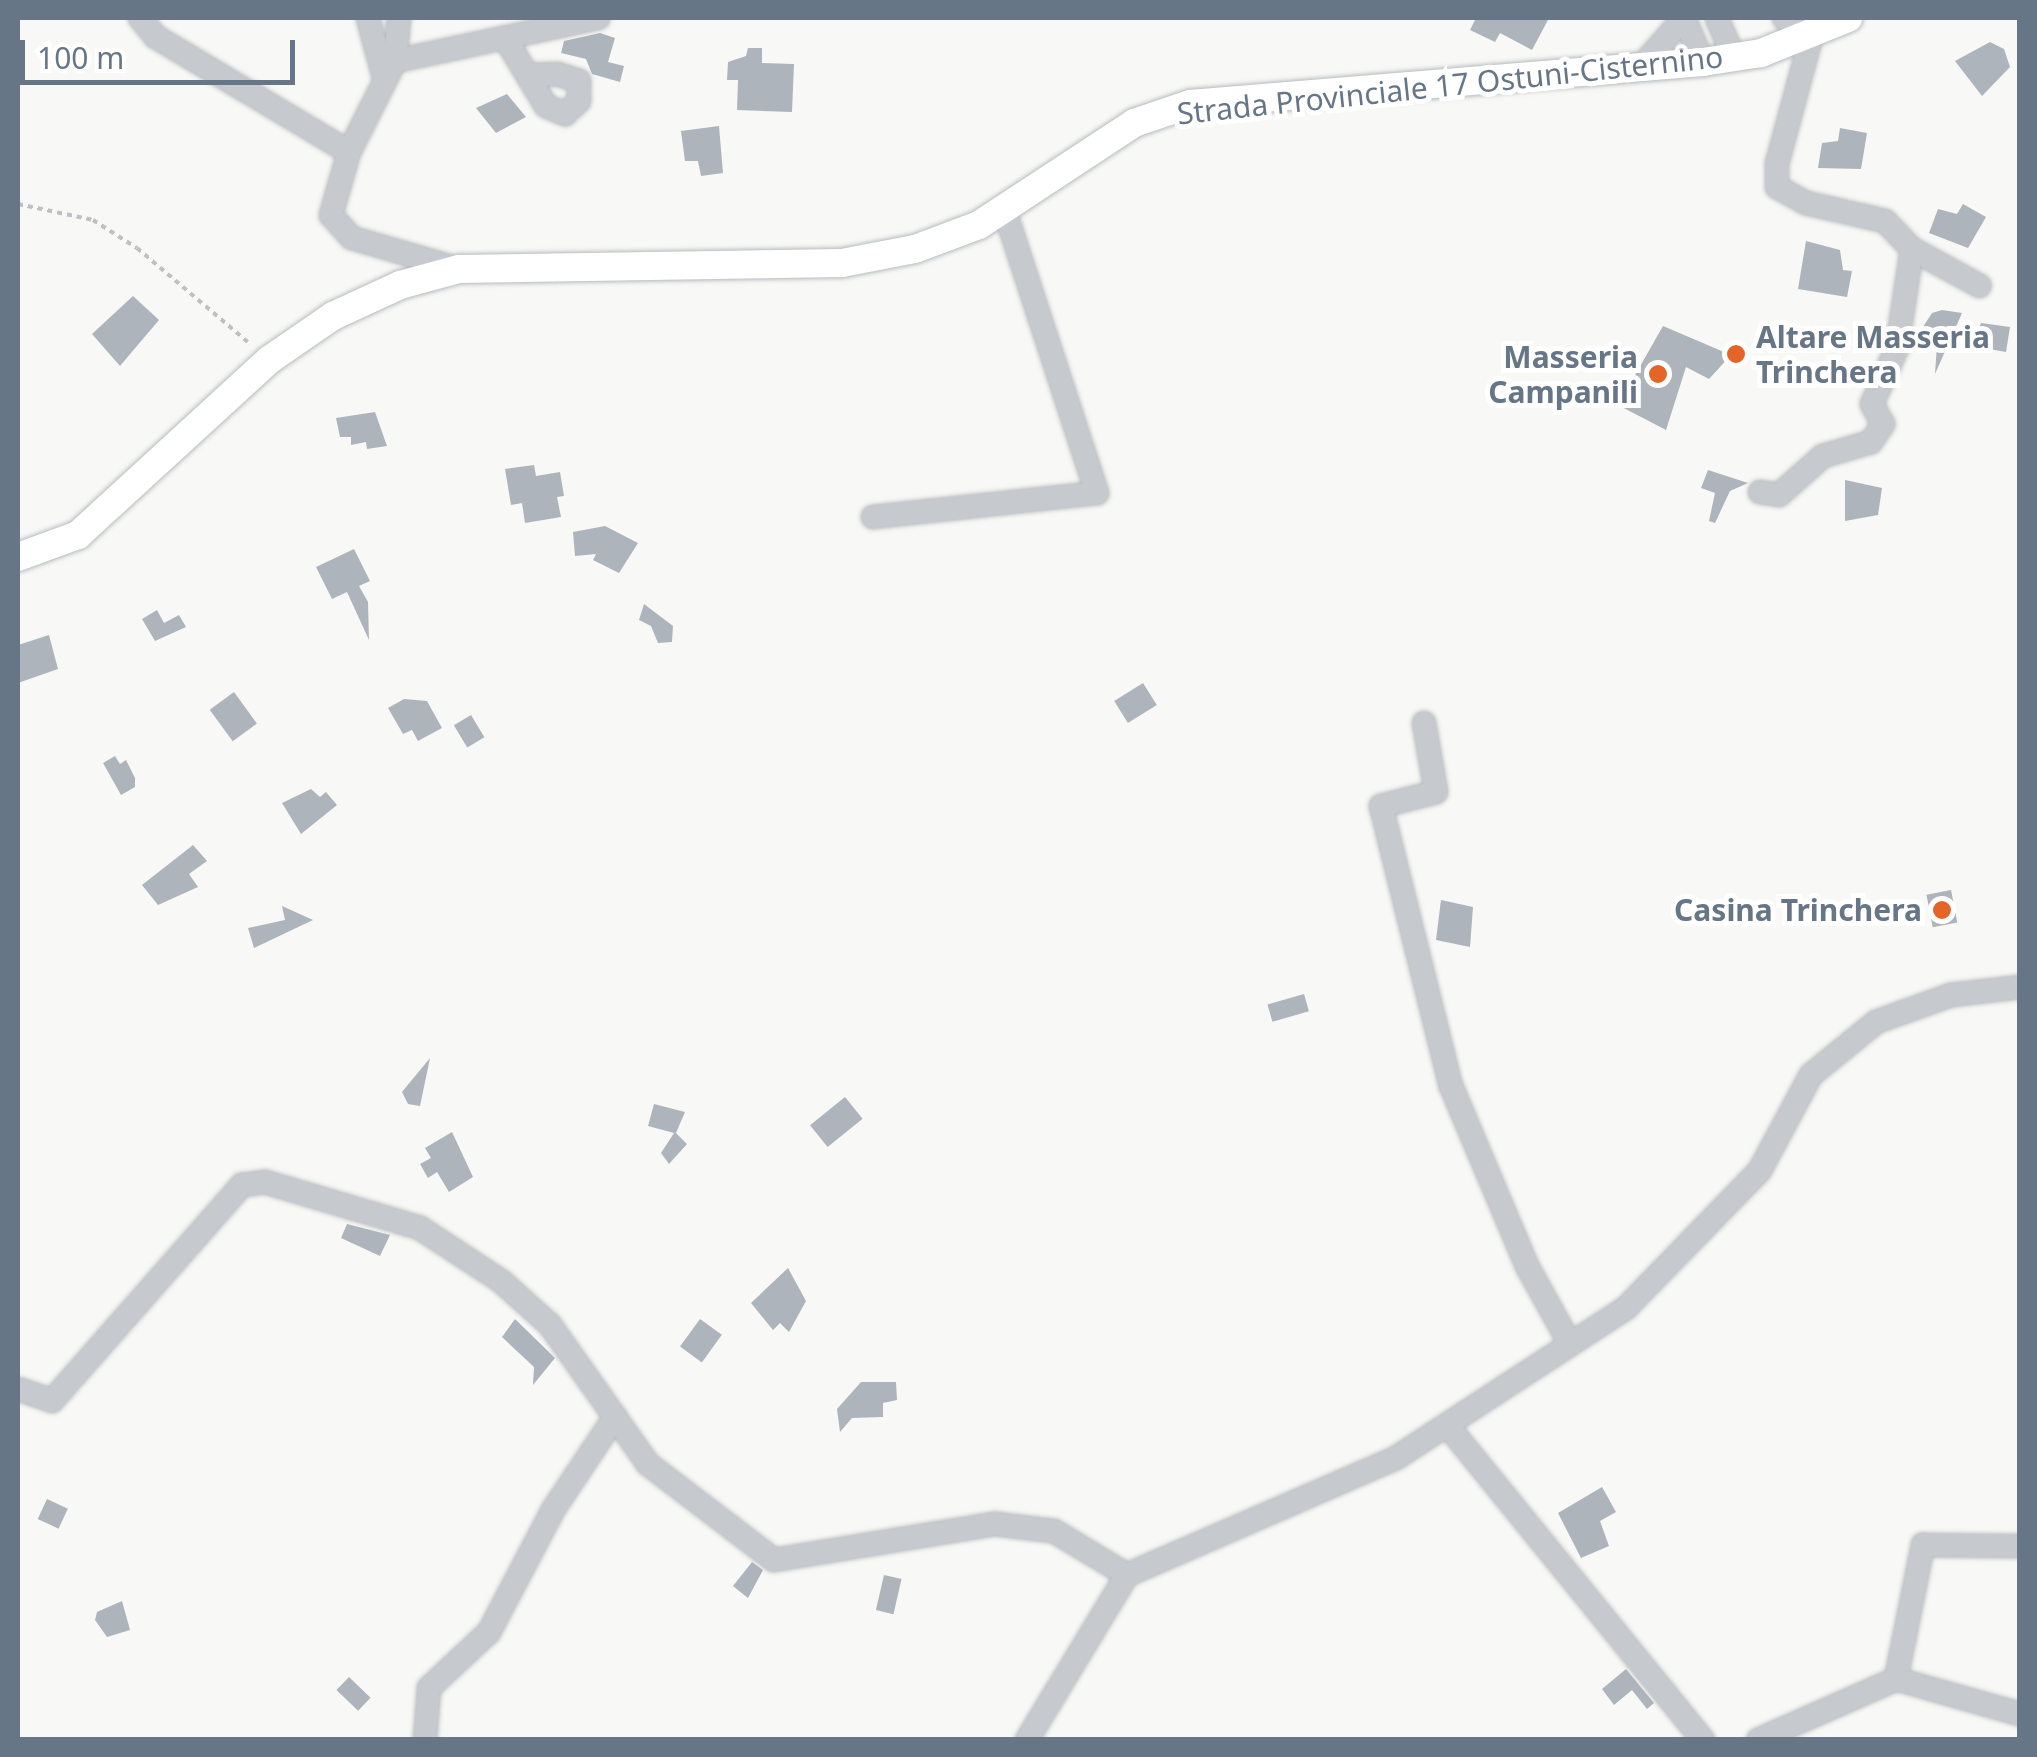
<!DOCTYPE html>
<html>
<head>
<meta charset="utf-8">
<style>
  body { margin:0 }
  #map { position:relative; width:2037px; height:1757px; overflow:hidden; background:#f8f8f6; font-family:"Noto Sans",sans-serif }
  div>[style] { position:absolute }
  .building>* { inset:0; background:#adb4bb; transform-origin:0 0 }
  .path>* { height:4px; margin-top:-2px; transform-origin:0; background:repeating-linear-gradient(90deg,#bec0c3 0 5px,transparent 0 10px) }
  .roads { filter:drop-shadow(0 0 2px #b7bbbf) drop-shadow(0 0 2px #b7bbbf) }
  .minor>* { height:22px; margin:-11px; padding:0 11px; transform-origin:11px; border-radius:11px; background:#c6c9cd }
  .major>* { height:28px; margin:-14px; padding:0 14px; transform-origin:14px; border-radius:14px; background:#fff }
  .dots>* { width:28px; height:28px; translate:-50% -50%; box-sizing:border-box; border:5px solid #fff; border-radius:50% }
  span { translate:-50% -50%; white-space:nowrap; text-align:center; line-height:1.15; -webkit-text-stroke:10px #fff; paint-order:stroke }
  .street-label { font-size:30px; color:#677687 }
  .poi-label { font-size:30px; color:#677687; font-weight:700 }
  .left { translate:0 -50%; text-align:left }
  .right { translate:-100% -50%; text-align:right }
  .frame { position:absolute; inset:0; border:20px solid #677687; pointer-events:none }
  .scale { position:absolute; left:20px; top:40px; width:275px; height:45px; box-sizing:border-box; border:5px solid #677687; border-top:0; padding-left:12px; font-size:30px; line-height:35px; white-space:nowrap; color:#677687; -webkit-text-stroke:8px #fff; paint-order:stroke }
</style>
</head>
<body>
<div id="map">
  <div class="building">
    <i style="clip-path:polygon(1470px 18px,1549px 18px,1532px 50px,1500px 33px,1495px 42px,1470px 30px,1475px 20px)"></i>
    <i style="clip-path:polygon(600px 33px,615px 38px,608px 62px,624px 66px,620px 82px,592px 74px,586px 59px,561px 53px,564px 41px)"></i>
    <i style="clip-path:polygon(1990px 42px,2004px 49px,2010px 67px,1982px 96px,1955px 61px)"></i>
    <i style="clip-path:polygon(748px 48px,762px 48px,762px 63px,794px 64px,792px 112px,737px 110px,738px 80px,727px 80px,728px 62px,746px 56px)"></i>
    <i style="clip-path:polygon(507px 94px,526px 117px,496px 133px,476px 108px)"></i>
    <i style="clip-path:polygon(719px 126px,723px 173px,701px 176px,698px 161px,685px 161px,681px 131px)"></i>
    <i style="clip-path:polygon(1840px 128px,1867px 133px,1861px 169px,1818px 168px,1822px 143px,1838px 141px)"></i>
    <i style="clip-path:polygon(1963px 204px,1986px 217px,1968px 248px,1929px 233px,1938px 209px,1957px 214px)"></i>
    <i style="clip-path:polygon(1806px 241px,1840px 250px,1843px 270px,1852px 271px,1847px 297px,1798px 289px)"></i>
    <i style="clip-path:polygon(133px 296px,159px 320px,120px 366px,92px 334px)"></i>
    <i style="clip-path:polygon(1942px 310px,1962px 313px,1935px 374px,1937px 345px,1926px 344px,1921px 330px,1932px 313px)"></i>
    <i style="clip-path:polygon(1981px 323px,2010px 327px,2006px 352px,1972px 346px)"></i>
    <i style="clip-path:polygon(1663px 326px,1731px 355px,1709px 379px,1686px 367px,1666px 430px,1618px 405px)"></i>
    <i style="clip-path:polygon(375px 412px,387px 446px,367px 449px,366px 442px,351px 445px,351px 437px,340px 437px,336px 418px)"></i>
    <i style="clip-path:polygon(534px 465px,536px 476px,560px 472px,564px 496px,557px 497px,561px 517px,525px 523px,522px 503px,511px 505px,505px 469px)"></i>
    <i style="clip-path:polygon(1708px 470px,1748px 483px,1730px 491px,1715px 523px,1709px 521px,1715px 493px,1701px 488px)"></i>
    <i style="clip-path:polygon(1845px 480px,1882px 488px,1878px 515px,1845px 521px)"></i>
    <i style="clip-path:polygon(605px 526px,638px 543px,619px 573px,593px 560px,596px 554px,575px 556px,573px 532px)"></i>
    <i style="clip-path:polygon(354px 549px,370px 581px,359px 586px,368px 602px,369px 640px,347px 592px,332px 599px,316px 567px)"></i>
    <i style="clip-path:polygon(644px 604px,673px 626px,672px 642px,658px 643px,651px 626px,639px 620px)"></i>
    <i style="clip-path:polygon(157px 610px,164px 623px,179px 615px,186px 627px,155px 641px,142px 619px)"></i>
    <i style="clip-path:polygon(49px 635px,58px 669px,18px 683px,18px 645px)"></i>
    <i style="left:1143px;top:683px;width:26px;height:34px;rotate:58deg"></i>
    <i style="left:234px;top:692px;width:39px;height:30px;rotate:54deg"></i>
    <i style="clip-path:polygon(404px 699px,427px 701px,442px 728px,418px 741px,412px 730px,403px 734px,388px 708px)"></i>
    <i style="left:471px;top:715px;width:26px;height:20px;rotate:59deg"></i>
    <i style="clip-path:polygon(115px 756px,120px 764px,126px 760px,135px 778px,135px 787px,121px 795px,103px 763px)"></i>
    <i style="clip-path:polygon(311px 789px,320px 797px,326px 792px,337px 805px,301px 834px,282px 803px)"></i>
    <i style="clip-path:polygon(193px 845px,207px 861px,189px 874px,198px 887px,158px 905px,142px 885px)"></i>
    <i style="left:1951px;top:890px;width:33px;height:25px;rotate:79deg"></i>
    <i style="clip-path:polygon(1441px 900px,1473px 907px,1470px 947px,1436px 940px)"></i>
    <i style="clip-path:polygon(282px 906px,313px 920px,254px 948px,248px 928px,285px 920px)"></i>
    <i style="left:1304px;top:994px;width:18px;height:38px;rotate:74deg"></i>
    <i style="clip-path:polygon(430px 1058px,420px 1106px,408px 1104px,402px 1092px)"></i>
    <i style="left:845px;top:1097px;width:28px;height:45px;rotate:51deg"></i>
    <i style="clip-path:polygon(654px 1104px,685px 1112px,676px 1133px,687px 1144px,669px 1164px,661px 1153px,674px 1133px,648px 1126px)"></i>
    <i style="clip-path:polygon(452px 1132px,473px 1177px,449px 1192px,437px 1172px,428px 1178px,420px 1164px,431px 1158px,425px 1148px)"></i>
    <i style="clip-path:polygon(347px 1224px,390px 1235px,380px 1256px,341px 1238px)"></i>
    <i style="clip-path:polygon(788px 1268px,806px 1301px,789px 1332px,780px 1323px,773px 1330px,751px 1303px)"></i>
    <i style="clip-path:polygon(515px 1319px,555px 1358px,533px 1385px,534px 1367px,502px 1337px)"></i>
    <i style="left:700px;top:1319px;width:27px;height:34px;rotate:36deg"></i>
    <i style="clip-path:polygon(861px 1382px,896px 1382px,897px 1400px,883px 1403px,883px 1417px,852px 1418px,840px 1432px,837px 1409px)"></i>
    <i style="clip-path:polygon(1602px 1487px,1616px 1512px,1600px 1521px,1609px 1546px,1581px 1558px,1558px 1513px)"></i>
    <i style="left:47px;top:1499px;width:23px;height:22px;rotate:25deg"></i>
    <i style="clip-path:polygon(752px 1562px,763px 1570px,748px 1598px,733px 1586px)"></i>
    <i style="left:884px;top:1575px;width:18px;height:36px;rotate:13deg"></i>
    <i style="clip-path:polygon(122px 1601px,130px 1630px,107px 1637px,95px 1620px,97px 1612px)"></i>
    <i style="clip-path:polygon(1626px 1669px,1654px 1703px,1647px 1709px,1632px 1690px,1614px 1705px,1602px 1689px)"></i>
    <i style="left:349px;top:1677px;width:30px;height:18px;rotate:44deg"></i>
  </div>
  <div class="path">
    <i style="left:18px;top:204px;width:77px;rotate:12deg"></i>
    <i style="left:93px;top:220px;width:52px;rotate:32.5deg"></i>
    <i style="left:137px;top:248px;width:148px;rotate:40.3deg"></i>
  </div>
  <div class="roads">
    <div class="minor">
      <i style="left:140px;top:18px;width:25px;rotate:50deg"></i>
      <i style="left:156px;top:37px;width:225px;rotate:30.8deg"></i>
      <i style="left:349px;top:152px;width:66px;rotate:105.9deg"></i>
      <i style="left:331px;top:215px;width:31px;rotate:48deg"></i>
      <i style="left:352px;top:238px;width:111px;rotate:16.2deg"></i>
      <i style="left:368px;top:18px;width:65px;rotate:74.9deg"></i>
      <i style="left:1684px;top:18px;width:48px;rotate:66.6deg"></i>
      <i style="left:1717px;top:18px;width:43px;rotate:67deg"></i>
      <i style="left:1784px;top:18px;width:32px;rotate:30deg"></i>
      <i style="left:1812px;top:34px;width:135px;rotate:105.1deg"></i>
      <i style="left:1777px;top:164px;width:23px;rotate:90deg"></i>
      <i style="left:1777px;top:187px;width:33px;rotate:29deg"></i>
      <i style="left:1806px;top:203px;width:81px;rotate:12.8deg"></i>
      <i style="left:1885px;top:221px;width:39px;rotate:46deg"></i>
      <i style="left:1912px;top:249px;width:77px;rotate:28.6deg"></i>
      <i style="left:505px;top:38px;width:79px;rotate:58.9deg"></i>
      <i style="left:546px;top:106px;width:21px;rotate:23deg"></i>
      <i style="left:565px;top:114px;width:19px;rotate:-43deg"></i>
      <i style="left:579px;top:101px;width:20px;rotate:-90deg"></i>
      <i style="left:579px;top:81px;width:22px;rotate:-162deg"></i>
      <i style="left:558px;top:74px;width:30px;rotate:178deg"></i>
      <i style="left:395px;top:61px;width:208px;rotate:-12deg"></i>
      <i style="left:1638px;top:70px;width:69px;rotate:-48.5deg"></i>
      <i style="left:349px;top:152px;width:102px;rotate:-63.2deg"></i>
      <i style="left:395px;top:61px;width:43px;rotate:-84.7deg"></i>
      <i style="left:1760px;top:492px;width:19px;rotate:9deg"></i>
      <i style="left:1779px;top:495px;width:59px;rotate:-41.6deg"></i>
      <i style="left:1823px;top:456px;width:50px;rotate:-16.3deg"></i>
      <i style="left:1871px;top:442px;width:22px;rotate:-56deg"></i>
      <i style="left:1883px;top:424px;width:23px;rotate:-119deg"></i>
      <i style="left:1872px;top:404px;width:61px;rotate:-65.9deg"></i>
      <i style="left:1897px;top:348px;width:100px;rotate:-81.4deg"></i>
      <i style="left:873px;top:517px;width:225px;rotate:-6.1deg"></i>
      <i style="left:1097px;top:493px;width:299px;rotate:-108.1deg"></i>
      <i style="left:1424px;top:723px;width:70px;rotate:80.1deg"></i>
      <i style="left:1436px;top:792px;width:57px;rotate:165.7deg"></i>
      <i style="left:1381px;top:806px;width:289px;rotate:76deg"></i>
      <i style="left:1451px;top:1086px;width:195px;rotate:67.1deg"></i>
      <i style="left:1527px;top:1266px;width:89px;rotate:61.1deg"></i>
      <i style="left:18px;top:1389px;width:36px;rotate:19deg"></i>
      <i style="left:52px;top:1401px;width:288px;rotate:-48.7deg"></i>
      <i style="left:242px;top:1185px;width:23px;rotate:-7deg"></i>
      <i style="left:265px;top:1182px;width:162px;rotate:16.5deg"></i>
      <i style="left:420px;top:1228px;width:97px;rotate:33.2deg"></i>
      <i style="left:501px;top:1281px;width:66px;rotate:41.9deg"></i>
      <i style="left:550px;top:1325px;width:170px;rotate:54.8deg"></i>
      <i style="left:648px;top:1464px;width:158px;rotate:37.3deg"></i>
      <i style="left:774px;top:1560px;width:224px;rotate:-9.3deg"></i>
      <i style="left:995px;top:1524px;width:59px;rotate:6.8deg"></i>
      <i style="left:1054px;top:1531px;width:85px;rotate:31.1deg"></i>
      <i style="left:1127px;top:1575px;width:293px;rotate:-23.5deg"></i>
      <i style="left:1396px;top:1458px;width:275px;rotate:-33.1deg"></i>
      <i style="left:1626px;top:1308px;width:192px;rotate:-45.8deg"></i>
      <i style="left:1760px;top:1170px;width:108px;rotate:-61.8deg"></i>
      <i style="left:1811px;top:1075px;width:84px;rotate:-39.2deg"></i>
      <i style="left:1876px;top:1022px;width:80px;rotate:-19.8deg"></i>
      <i style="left:1951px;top:995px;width:69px;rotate:-6.6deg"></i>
      <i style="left:1447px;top:1425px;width:406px;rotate:50.9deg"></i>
      <i style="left:1896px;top:1679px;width:137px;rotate:-78.6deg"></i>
      <i style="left:1923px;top:1545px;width:97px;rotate:0.6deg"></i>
      <i style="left:425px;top:1740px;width:52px;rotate:-85.6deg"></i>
      <i style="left:429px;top:1688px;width:82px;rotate:-43deg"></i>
      <i style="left:489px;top:1632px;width:138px;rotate:-62.3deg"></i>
      <i style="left:553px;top:1510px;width:112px;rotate:-56.3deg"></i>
      <i style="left:1027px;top:1740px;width:193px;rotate:-58.8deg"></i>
      <i style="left:1758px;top:1740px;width:151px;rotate:-23.8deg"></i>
      <i style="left:1896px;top:1679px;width:129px;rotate:15.8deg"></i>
    </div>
    <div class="major">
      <i style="left:18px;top:557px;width:64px;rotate:-20.1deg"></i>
      <i style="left:78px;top:535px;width:259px;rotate:-42.5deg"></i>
      <i style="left:269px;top:360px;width:78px;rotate:-34.5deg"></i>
      <i style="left:333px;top:316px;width:74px;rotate:-24.8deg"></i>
      <i style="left:400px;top:285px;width:61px;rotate:-15.2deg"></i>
      <i style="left:459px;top:269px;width:383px;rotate:-0.9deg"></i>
      <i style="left:842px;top:263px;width:74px;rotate:-10.9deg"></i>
      <i style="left:915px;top:249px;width:68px;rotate:-20.6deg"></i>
      <i style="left:979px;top:225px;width:186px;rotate:-33.3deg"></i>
      <i style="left:1134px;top:123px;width:59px;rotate:-18.7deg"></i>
      <i style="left:1190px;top:104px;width:515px;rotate:-4.68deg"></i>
      <i style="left:1703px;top:62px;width:59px;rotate:-8.8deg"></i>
      <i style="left:1761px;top:53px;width:94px;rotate:-21.9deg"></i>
    </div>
  </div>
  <div class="dots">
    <i style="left:1736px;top:354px;background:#e56528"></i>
    <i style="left:1658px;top:374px;background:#e56528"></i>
    <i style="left:1942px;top:910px;background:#e56528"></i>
  </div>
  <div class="street-label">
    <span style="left:1450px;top:85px;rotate:-6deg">Strada Provinciale 17 Ostuni-Cisternino</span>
  </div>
  <div class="poi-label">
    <span class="left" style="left:1756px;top:354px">Altare Masseria<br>Trinchera</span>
    <span class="right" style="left:1638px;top:374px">Masseria<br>Campanili</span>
    <span class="right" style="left:1922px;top:910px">Casina Trinchera</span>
  </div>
  <div class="frame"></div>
  <div class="scale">100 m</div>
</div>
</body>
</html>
